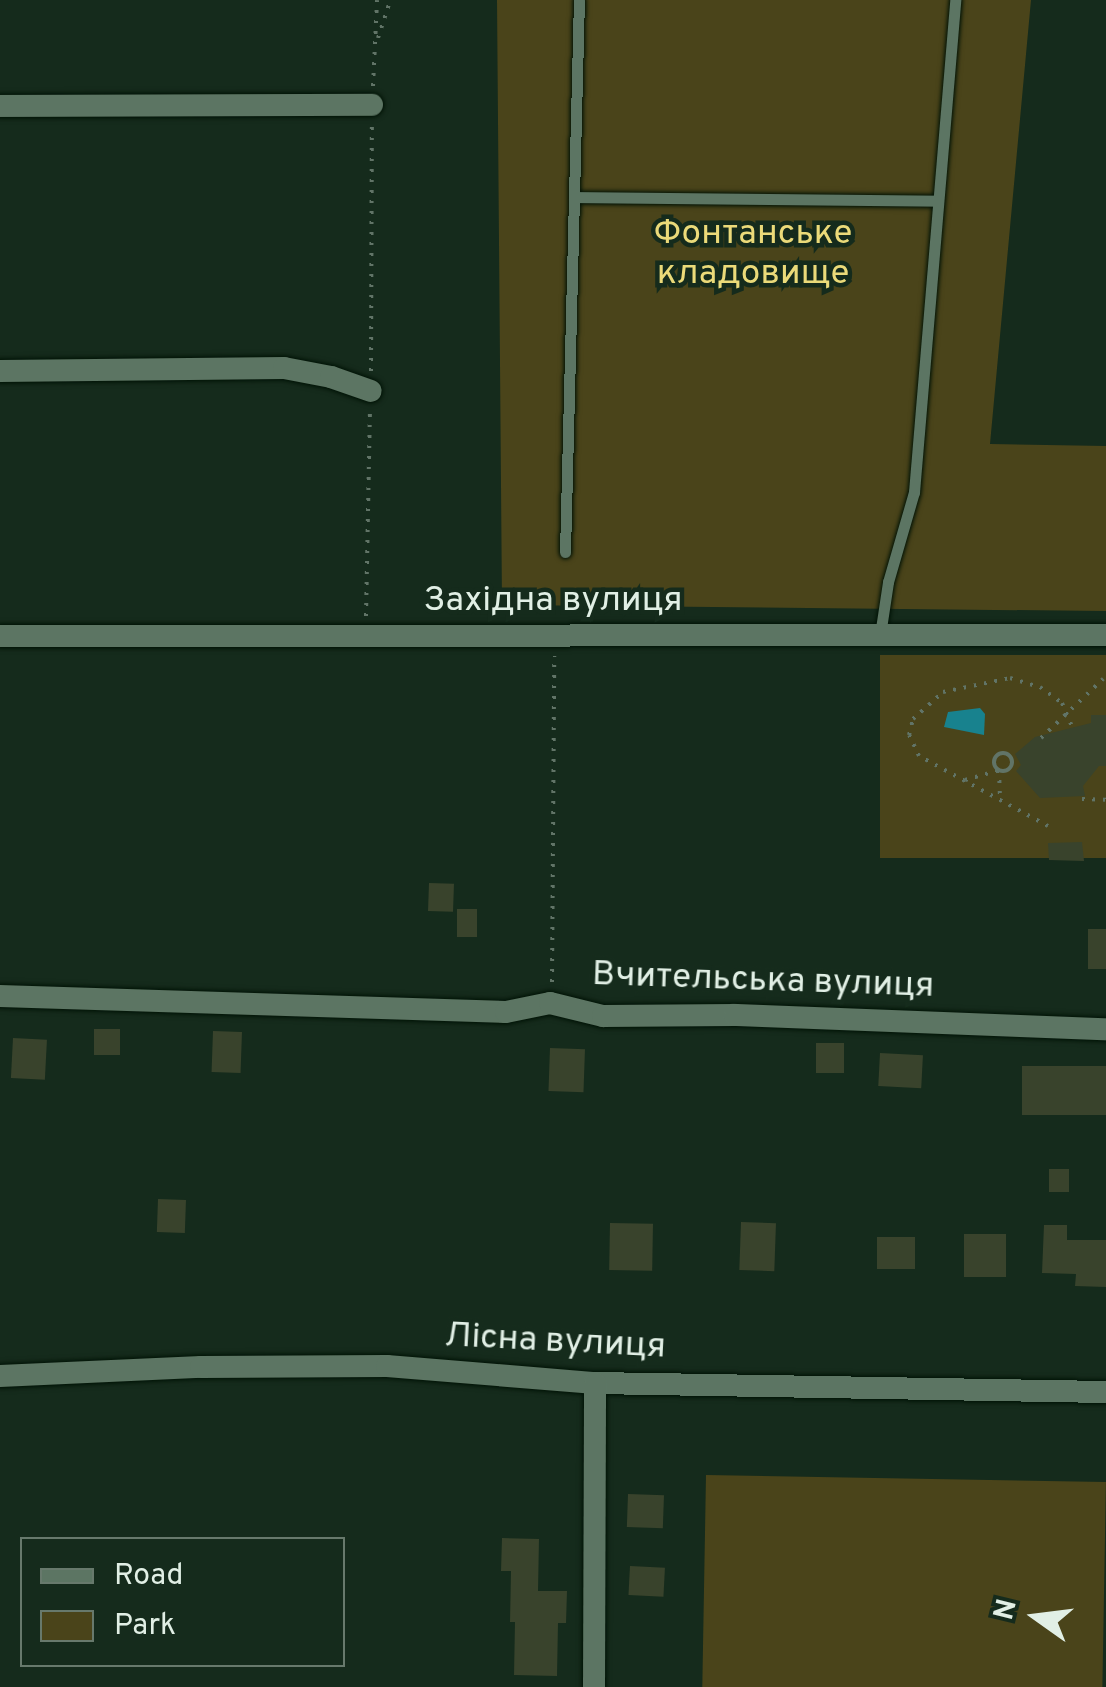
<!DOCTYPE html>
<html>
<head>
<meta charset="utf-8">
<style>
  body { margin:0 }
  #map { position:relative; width:1106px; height:1687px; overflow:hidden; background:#152b1c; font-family:Overpass,sans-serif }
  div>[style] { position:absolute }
  .green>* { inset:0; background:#4a441a; transform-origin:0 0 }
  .water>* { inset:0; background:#18828e }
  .building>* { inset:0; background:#39432c; transform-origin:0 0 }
  .path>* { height:4px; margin-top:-2px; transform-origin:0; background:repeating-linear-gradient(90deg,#617467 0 2.5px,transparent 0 10.5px) }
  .path>.ring { margin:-2px; padding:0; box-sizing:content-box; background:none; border:4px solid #617467; border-radius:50% }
  .roads { filter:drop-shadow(0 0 2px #011306) drop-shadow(0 0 2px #011306) }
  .lane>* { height:11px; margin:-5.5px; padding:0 5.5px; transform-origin:5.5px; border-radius:5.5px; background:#5c7563 }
  .street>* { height:22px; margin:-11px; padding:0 11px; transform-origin:11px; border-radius:11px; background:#5c7563 }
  span { translate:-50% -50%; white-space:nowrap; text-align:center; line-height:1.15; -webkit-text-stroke:9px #152b1c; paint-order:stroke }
  .park-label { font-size:35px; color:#ebda79 }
  .street-label { font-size:35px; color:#e1efe5 }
  .legend { position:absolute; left:20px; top:1537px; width:325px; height:130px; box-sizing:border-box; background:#152b1c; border:2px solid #67796c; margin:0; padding:12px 18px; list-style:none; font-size:30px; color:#e1efe5 }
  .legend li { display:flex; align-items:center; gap:20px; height:50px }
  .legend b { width:50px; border:2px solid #67796c }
  .north { position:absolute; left:986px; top:1567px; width:100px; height:100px; -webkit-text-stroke:8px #152b1c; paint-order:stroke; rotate:284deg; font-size:28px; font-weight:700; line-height:40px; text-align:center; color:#e1efe5 }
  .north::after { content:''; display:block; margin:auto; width:35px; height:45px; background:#e1efe5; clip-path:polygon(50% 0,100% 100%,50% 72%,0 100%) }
</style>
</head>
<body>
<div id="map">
  <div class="green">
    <i style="clip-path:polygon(497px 0,1031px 0,990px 444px,1106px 446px,1106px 611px,502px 605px)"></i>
    <i style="left:880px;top:655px;width:226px;height:203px"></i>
    <i style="left:706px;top:1475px;width:400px;height:212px;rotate:1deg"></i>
  </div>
  <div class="water">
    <i style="clip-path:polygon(980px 708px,985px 714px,984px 735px,944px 727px,948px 712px)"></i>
  </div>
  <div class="building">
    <i style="clip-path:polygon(1091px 715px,1106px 715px,1106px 766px,1099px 766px,1083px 786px,1085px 796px,1040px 798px,1016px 771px,1021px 765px,1015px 754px,1035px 737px,1091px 723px)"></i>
    <i style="clip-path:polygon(1082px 842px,1084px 861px,1049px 860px,1048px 843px)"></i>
    <i style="left:429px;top:883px;width:25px;height:28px;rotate:2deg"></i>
    <i style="left:457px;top:909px;width:20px;height:28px"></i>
    <i style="left:1088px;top:929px;width:18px;height:40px"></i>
    <i style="left:94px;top:1029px;width:26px;height:26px"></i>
    <i style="left:213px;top:1031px;width:29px;height:41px;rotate:2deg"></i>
    <i style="left:13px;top:1038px;width:34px;height:40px;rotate:3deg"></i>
    <i style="left:816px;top:1043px;width:28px;height:30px"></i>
    <i style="left:550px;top:1048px;width:35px;height:43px;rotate:2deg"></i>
    <i style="left:880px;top:1053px;width:43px;height:33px;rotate:3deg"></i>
    <i style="left:1106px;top:1066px;width:49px;height:84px;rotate:90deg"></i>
    <i style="left:1069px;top:1169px;width:23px;height:20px;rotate:90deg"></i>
    <i style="left:158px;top:1199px;width:28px;height:33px;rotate:2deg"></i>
    <i style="left:741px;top:1222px;width:35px;height:48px;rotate:2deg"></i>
    <i style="left:610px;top:1223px;width:43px;height:47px;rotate:1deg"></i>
    <i style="clip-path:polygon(1044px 1225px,1067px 1225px,1067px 1240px,1106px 1240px,1106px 1287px,1075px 1286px,1076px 1274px,1042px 1273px)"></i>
    <i style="left:964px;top:1234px;width:42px;height:43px"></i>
    <i style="left:877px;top:1237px;width:38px;height:32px"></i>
    <i style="left:628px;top:1494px;width:36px;height:33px;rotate:2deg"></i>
    <i style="clip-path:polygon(502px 1538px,539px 1539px,538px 1591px,567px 1591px,566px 1623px,558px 1623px,557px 1676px,514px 1675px,515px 1622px,510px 1622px,511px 1571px,501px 1571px)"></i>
    <i style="left:630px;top:1566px;width:35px;height:29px;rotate:3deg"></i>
  </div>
  <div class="path">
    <i style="left:378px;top:38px;width:40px;rotate:-72deg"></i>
    <i style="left:373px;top:86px;width:86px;rotate:-87.3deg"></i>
    <i style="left:371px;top:371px;width:245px;rotate:-89.8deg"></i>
    <i style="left:366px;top:616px;width:205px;rotate:-88.9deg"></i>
    <i style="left:1041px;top:738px;width:86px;rotate:-43.6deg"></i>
    <i class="ring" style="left:994px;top:753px;width:14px;height:14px"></i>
    <i style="left:965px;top:780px;width:35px;rotate:-16deg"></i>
    <i style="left:999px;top:770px;width:30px;rotate:88deg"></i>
    <i style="left:1082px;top:799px;width:24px;rotate:2deg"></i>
    <i style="left:1048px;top:826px;width:147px;rotate:-151.5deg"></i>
    <i style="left:919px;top:756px;width:23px;rotate:-115deg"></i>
    <i style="left:909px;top:735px;width:16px;rotate:-76deg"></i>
    <i style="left:913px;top:719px;width:40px;rotate:-42deg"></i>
    <i style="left:943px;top:692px;width:68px;rotate:-11.8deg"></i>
    <i style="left:1010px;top:678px;width:31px;rotate:17deg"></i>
    <i style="left:1040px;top:687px;width:27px;rotate:36deg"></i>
    <i style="left:1062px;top:703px;width:26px;rotate:67deg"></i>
    <i style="left:552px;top:982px;width:326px;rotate:-89.6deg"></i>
  </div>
  <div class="roads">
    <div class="lane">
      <i style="left:574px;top:197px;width:364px;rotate:0.6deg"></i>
      <i style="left:565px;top:552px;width:552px;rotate:-88.55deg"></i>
      <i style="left:880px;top:635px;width:54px;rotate:-81.4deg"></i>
      <i style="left:888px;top:582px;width:94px;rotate:-73.9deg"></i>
      <i style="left:914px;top:492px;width:494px;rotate:-85.2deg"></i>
    </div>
    <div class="street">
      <i style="left:0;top:106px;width:372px;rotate:-0.2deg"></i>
      <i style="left:0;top:371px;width:284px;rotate:-0.6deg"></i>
      <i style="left:284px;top:368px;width:48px;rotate:10.8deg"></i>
      <i style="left:331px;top:377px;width:42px;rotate:19.3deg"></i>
      <i style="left:0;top:636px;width:1106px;rotate:-0.05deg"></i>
      <i style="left:0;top:996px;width:506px;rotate:1.81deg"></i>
      <i style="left:506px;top:1012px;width:45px;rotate:-11.6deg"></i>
      <i style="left:550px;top:1003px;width:55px;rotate:13.8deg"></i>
      <i style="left:603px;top:1016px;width:132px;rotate:-0.4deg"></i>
      <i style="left:735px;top:1015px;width:371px;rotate:2.2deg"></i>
      <i style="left:0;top:1376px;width:201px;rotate:-2.6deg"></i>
      <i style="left:201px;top:1367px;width:186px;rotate:-0.3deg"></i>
      <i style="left:387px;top:1366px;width:209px;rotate:4.7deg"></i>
      <i style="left:595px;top:1383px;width:511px;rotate:1.01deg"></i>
      <i style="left:594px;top:1687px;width:304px;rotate:-89.8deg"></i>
    </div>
  </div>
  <div class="park-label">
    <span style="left:753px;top:254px">Фонтанське<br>кладовище</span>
  </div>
  <div class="street-label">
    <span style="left:553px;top:601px">Західна вулиця</span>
    <span style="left:763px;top:981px;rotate:2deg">Вчительська вулиця</span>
    <span style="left:555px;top:1342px;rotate:3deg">Лісна вулиця</span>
  </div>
  <ul class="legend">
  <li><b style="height:12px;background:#5c7563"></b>Road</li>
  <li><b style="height:28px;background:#4a441a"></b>Park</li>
  </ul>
  <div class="north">N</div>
</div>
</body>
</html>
